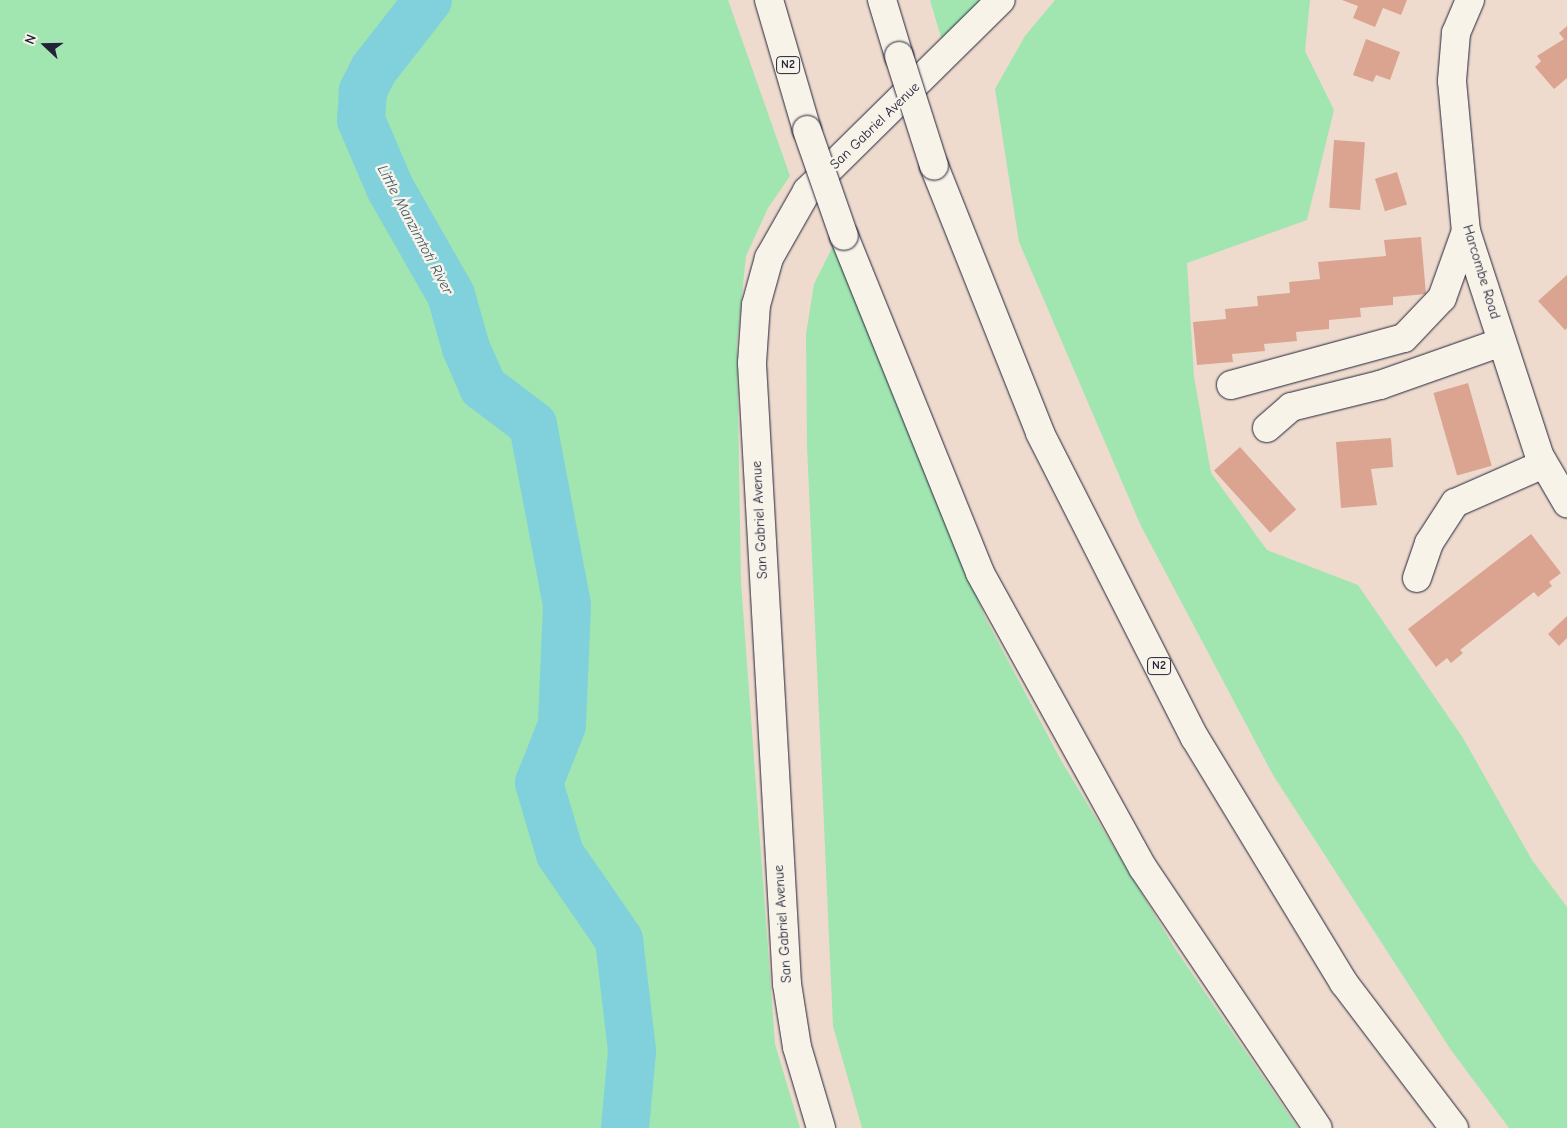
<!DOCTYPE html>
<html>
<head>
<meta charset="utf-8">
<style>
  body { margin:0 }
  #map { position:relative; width:1567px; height:1128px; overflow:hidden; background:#eedbce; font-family:"Comic Neue",sans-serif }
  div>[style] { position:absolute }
  .green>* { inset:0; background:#a1e5b0 }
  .water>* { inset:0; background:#80d1db }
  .river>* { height:48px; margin:-24px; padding:0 24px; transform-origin:24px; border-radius:24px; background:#80d1db }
  .building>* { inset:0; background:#daa491; transform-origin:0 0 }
  .roads { filter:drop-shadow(0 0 1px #22223b) drop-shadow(0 0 1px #22223b) }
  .minor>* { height:28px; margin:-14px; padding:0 14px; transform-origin:14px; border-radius:14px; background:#f7f3e8 }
  .highway>* { height:28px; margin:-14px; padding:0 14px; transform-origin:14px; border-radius:14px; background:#f7f3e8 }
  .bridges { filter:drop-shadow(0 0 1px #22223b) drop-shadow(0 0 1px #22223b) }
  .highway-bridge>* { height:28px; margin:-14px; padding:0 14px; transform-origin:14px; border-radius:14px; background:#f7f3e8 }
  span { translate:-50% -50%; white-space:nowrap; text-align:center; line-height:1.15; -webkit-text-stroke:5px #f7f3e8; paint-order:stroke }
  .shield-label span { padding:1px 4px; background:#f7f3e8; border:1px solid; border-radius:4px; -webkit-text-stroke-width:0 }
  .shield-label { font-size:12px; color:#22223b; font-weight:700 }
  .street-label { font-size:14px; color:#22223b }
  .water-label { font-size:15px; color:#3e576b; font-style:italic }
  .north { position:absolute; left:20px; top:20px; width:50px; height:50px; -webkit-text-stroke:4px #f7f3e8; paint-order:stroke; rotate:291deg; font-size:14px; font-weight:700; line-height:20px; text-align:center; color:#22223b }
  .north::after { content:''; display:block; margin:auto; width:18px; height:22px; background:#22223b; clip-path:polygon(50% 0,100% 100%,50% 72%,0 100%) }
</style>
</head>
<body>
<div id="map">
  <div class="green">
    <i style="clip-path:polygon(0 0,410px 0,371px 47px,358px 163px,391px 68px,418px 49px,452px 0,728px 0,790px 176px,768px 208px,746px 256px,737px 344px,741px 582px,775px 1044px,800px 1128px,0 1128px)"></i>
    <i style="clip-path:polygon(930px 0,986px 0,944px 47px)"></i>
    <i style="clip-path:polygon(1055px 0,1310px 0,1305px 51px,1334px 110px,1307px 220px,1187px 263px,1194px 377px,1211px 473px,1267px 550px,1358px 585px,1463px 738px,1532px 860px,1567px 907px,1567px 1128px,1509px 1128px,1451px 1050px,1273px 775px,1141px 526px,1019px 242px,995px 89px,1025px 36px)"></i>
    <i style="clip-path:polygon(834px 244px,985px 617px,1062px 762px,1176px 950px,1298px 1128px,862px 1128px,833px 1026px,807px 446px,806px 334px,814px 284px)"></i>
  </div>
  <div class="water">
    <i style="clip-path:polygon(410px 0,452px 0,418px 49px,391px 68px,358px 164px,348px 102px,371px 47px)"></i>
  </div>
  <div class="river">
    <i style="left:428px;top:0;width:88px;rotate:128deg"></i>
    <i style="left:374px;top:69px;width:25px;rotate:117deg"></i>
    <i style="left:363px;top:91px;width:29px;rotate:94deg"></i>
    <i style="left:361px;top:120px;width:74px;rotate:66.9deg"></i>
    <i style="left:390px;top:188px;width:123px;rotate:60.3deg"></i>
    <i style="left:451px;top:295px;width:55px;rotate:74.2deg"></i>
    <i style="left:466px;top:348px;width:43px;rotate:66.4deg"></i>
    <i style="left:483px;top:387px;width:63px;rotate:37.2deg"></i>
    <i style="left:533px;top:425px;width:183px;rotate:79.3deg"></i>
    <i style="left:567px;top:605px;width:120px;rotate:92.4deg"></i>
    <i style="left:562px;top:725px;width:62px;rotate:111.6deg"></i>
    <i style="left:539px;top:783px;width:74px;rotate:73.5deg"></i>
    <i style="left:560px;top:854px;width:104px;rotate:55.5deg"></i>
    <i style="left:619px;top:940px;width:112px;rotate:83.3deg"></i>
    <i style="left:632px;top:1051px;width:77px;rotate:95.2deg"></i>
  </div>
  <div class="building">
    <i style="clip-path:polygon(1342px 0,1407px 0,1401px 15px,1383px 8px,1375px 27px,1353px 18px,1358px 6px)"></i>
    <i style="clip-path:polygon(1567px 26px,1567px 78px,1554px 89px,1535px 67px,1541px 61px,1537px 56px,1564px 39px,1559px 33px)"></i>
    <i style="clip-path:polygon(1366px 39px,1400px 52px,1390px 80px,1376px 75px,1373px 82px,1353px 75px)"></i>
    <i style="left:1334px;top:140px;width:31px;height:68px;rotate:4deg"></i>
    <i style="left:1397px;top:172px;width:34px;height:23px;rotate:73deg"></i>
    <i style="clip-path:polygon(1421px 237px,1426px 294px,1393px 297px,1393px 305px,1360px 308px,1361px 317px,1329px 320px,1329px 329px,1296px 332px,1297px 341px,1264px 344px,1265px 351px,1232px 354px,1233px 362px,1197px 365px,1193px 322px,1226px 319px,1225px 309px,1258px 306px,1257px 296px,1290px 293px,1289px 282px,1320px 279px,1318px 262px,1386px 256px,1384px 240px)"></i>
    <i style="clip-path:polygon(1567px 275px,1567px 328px,1565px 330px,1538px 301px)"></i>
    <i style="left:1468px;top:383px;width:86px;height:36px;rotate:74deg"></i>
    <i style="clip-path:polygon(1391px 438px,1393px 467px,1371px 469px,1377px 505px,1341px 508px,1336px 442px)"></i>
    <i style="left:1240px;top:447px;width:84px;height:35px;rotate:48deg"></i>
    <i style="clip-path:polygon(1531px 534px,1561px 573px,1549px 582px,1552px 586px,1538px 597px,1534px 592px,1460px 650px,1463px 653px,1451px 663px,1447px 658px,1436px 667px,1408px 629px)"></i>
    <i style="clip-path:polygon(1567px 616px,1567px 638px,1559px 646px,1548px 634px)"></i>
  </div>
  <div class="roads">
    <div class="minor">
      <i style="left:1470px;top:0;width:36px;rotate:113deg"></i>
      <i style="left:1456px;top:33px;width:48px;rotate:94.8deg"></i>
      <i style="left:1452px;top:81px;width:151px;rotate:84.7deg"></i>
      <i style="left:1466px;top:231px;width:236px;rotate:71.9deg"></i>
      <i style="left:1539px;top:455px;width:56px;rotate:59.7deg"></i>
      <i style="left:1231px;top:385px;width:179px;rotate:-15.2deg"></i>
      <i style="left:1404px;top:338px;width:55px;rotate:-46.5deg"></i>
      <i style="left:1442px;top:298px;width:71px;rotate:-70.3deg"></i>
      <i style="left:1267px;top:428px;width:32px;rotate:-41deg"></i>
      <i style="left:1291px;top:407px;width:92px;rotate:-13.9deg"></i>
      <i style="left:1380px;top:385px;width:129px;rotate:-19.4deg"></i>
      <i style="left:1417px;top:578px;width:37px;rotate:-71deg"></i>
      <i style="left:1429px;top:543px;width:48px;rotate:-57deg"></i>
      <i style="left:1455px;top:503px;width:97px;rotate:-23.7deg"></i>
      <i style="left:821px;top:1128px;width:84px;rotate:-106.5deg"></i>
      <i style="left:797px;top:1047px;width:64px;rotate:-99deg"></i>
      <i style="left:787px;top:984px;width:622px;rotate:-93.23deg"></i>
      <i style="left:752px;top:363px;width:58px;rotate:-86.1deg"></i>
      <i style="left:756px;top:305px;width:49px;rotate:-74.5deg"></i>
      <i style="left:769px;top:258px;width:77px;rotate:-60.4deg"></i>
      <i style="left:807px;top:191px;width:272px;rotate:-44.6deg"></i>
    </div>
    <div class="highway">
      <i style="left:769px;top:0;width:135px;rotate:73.7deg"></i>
      <i style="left:882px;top:0;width:59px;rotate:73.1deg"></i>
      <i style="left:934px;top:166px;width:287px;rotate:68.3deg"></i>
      <i style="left:1040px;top:433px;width:342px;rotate:63.1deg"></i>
      <i style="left:1195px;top:738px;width:287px;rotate:58.7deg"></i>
      <i style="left:1344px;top:983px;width:182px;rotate:52.8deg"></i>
      <i style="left:844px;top:236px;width:363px;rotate:68deg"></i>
      <i style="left:980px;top:573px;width:337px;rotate:61.1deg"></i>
      <i style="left:1143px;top:868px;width:313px;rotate:56.1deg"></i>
    </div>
  </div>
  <div class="bridges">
    <div class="highway-bridge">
      <i style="left:899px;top:56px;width:115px;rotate:72.3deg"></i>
      <i style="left:807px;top:130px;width:112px;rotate:70.8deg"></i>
    </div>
  </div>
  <div class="shield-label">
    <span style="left:788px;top:65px">N2</span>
    <span style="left:1159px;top:666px">N2</span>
  </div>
  <div class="street-label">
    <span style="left:875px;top:126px;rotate:-44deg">San Gabriel Avenue</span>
    <span style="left:1481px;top:272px;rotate:73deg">Harcombe Road</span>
    <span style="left:760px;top:520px;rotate:-93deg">San Gabriel Avenue</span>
    <span style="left:783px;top:924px;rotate:-94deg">San Gabriel Avenue</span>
  </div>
  <div class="water-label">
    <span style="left:415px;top:230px;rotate:62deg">Little Manzimtoti River</span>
  </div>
  <div class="north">N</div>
</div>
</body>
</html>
